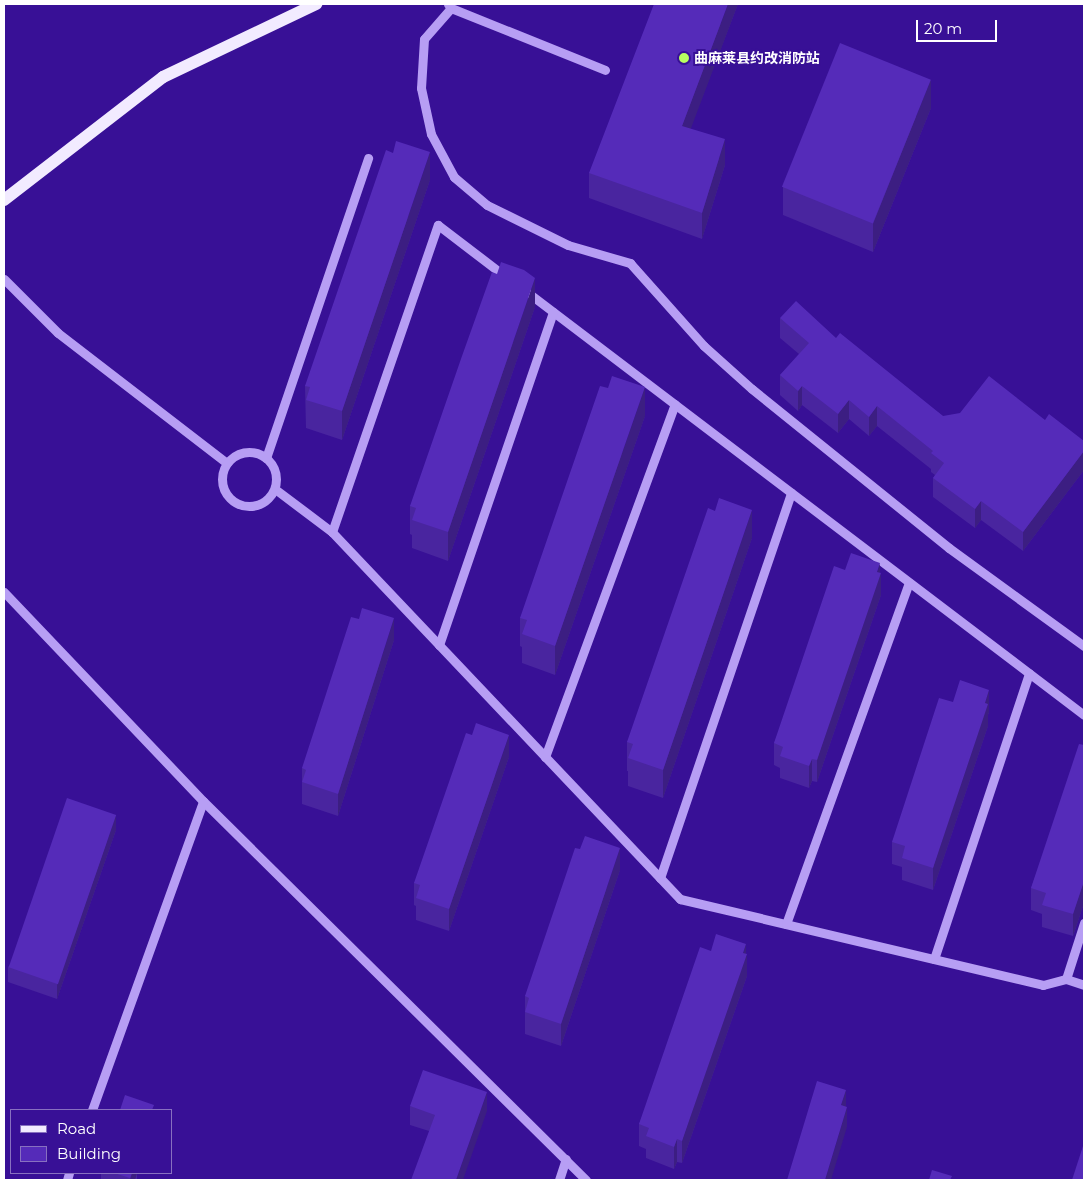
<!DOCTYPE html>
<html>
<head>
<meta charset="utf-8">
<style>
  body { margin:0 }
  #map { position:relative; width:1088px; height:1184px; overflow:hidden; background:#381096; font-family:Montserrat,"Noto Sans SC",sans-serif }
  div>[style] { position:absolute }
  .minor>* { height:9px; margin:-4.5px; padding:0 4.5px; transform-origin:4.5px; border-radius:4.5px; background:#b79ef4 }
  .minor>.ring { margin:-4.5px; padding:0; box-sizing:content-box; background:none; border:9px solid #b79ef4; border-radius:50% }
  .major>* { height:12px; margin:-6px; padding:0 6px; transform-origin:6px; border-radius:6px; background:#f2ebff }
  .wall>* { inset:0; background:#49259f; transform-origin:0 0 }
  .shaded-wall>* { inset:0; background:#3c1e82 }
  .building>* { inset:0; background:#552bb9; transform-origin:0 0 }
  .dots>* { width:14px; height:14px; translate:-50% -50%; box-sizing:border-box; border:2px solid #381096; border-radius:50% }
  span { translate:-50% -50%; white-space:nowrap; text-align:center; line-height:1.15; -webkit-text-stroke:4px #381096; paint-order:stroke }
  .poi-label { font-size:14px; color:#fff; font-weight:700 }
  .left { translate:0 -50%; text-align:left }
  .frame { position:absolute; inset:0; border:5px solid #fff; pointer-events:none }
  .legend { position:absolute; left:10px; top:1109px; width:162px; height:65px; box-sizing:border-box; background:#381096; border:1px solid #8870c0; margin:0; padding:6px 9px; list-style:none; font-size:15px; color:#fff }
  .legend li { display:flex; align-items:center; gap:10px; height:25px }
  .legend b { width:25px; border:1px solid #8870c0 }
  .scale { position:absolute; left:916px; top:20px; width:81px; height:22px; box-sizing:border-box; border:2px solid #fff; border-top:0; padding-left:6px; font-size:15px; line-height:18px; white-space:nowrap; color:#fff; -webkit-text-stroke:4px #381096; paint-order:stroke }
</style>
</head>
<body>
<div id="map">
  <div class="minor">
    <i style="left:448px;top:4px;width:5px;rotate:53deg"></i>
    <i style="left:451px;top:8px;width:166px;rotate:21.9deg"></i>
    <i style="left:451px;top:8px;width:41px;rotate:131.1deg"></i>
    <i style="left:424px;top:39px;width:49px;rotate:93.5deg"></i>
    <i style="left:421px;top:88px;width:47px;rotate:77.7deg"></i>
    <i style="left:431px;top:134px;width:49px;rotate:61.9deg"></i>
    <i style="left:454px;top:177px;width:43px;rotate:40.3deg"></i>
    <i style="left:487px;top:205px;width:90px;rotate:26.3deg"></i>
    <i style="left:568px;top:245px;width:65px;rotate:16.2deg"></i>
    <i style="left:630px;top:263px;width:111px;rotate:48.3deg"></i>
    <i style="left:704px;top:346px;width:64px;rotate:41.9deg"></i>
    <i style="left:752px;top:389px;width:253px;rotate:38.9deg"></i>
    <i style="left:949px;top:548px;width:167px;rotate:36deg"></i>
    <i style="left:4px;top:279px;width:76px;rotate:45deg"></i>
    <i style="left:58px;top:333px;width:213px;rotate:37.6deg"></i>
    <i style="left:527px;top:292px;width:699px;rotate:37.21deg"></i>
    <i class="ring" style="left:222px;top:452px;width:45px;height:45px"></i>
    <i style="left:266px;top:458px;width:317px;rotate:-71.2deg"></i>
    <i style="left:275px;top:489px;width:71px;rotate:37deg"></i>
    <i style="left:332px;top:532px;width:506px;rotate:46.52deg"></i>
    <i style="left:680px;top:899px;width:373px;rotate:13.3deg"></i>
    <i style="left:1043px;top:985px;width:24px;rotate:-15deg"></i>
    <i style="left:1066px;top:979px;width:19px;rotate:18deg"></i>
    <i style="left:332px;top:532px;width:325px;rotate:-71deg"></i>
    <i style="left:438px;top:225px;width:86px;rotate:37.4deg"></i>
    <i style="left:4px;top:592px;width:289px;rotate:46.4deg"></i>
    <i style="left:203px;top:801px;width:539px;rotate:44.7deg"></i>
    <i style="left:439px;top:645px;width:352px;rotate:-71.1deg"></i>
    <i style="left:545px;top:757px;width:376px;rotate:-69.8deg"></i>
    <i style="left:660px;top:878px;width:407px;rotate:-71.2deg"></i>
    <i style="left:786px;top:924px;width:363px;rotate:-70.2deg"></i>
    <i style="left:934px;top:959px;width:301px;rotate:-71.6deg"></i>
    <i style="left:1066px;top:979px;width:59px;rotate:-72.2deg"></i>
    <i style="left:92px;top:1110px;width:328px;rotate:-70.2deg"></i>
    <i style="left:67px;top:1180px;width:7px;rotate:-74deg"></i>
    <i style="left:559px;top:1180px;width:22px;rotate:-72deg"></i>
  </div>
  <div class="major">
    <i style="left:4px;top:200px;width:201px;rotate:-37.7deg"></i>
    <i style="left:163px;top:77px;width:170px;rotate:-25.5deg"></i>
  </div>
  <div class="wall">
    <i style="clip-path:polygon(738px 4px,690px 129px,725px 165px,702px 239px,589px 198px,589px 173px)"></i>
    <i style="clip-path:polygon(931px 108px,873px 252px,783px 215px,783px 187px)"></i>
    <i style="clip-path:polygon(430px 180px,342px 440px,306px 428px,305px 386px)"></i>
    <i style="clip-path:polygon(535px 307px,448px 561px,412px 548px,412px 535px,410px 534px,410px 506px)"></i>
    <i style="clip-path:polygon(780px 318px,836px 338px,943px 416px,1045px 420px,1084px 441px,1084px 470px,1023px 551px,981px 520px,975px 528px,933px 497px,933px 478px,935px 475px,931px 472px,931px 469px,877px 426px,869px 436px,849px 419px,838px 433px,802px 405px,798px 411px,780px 395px,780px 375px,799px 354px,780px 338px)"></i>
    <i style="clip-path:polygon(645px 416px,555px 675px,522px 663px,522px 647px,520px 646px,520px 618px)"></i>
    <i style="clip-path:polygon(752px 538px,663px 798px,628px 786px,628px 771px,627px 771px,627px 742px)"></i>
    <i style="clip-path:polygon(845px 570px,880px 573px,881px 595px,817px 782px,812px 781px,809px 788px,780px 778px,780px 768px,774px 765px,774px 743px)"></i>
    <i style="clip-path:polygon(394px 640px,338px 816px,302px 804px,302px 768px)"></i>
    <i style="clip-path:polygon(953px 702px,989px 712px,988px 715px,988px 726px,933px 890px,902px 880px,902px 867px,892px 864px,892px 842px)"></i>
    <i style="clip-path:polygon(1084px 745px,1084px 903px,1073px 936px,1042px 927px,1042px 914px,1031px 910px,1031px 888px)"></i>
    <i style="clip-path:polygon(509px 757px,449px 931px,416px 920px,416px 906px,414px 905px,414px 883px)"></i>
    <i style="clip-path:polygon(116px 830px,57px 999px,8px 982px,8px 967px)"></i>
    <i style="clip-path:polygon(620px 870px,561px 1046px,525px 1034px,525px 996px)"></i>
    <i style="clip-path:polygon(711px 951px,746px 954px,747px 976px,682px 1163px,677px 1162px,674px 1169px,646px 1158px,646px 1149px,639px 1146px,639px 1124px)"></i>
    <i style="clip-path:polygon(410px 1106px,487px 1111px,429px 1131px,410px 1125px)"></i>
    <i style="left:101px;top:1173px;width:36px;height:7px"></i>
  </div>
  <div class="shaded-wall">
    <i style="clip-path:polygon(728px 4px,738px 4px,682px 152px,682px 126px)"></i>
    <i style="clip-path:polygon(931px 79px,931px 108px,873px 252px,873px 224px)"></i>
    <i style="clip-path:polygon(725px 139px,725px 165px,702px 239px,702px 213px)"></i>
    <i style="clip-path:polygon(430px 152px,430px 180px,342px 440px,342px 411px)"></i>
    <i style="clip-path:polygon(535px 278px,535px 307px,448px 561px,448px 532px)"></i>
    <i style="clip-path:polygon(802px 386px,802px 405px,798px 411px,798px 391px)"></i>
    <i style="clip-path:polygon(645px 387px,645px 416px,555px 675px,555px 646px)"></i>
    <i style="clip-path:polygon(849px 400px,849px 419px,838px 433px,838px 414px)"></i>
    <i style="clip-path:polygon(877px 406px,877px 426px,869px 436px,869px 417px)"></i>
    <i style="clip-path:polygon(1084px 451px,1084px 470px,1023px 551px,1023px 532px)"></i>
    <i style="clip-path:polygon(981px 501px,981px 520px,975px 528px,975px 509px)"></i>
    <i style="clip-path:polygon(752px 510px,752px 538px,663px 798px,663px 770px)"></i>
    <i style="clip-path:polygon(880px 563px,880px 576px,881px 573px,881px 595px,817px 782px,817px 760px)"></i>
    <i style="clip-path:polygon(394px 618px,394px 640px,338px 816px,338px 794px)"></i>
    <i style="clip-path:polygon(989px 690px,989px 712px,988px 715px,988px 726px,933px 890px,933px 868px)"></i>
    <i style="clip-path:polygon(509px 735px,509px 757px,449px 931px,449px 909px)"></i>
    <i style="clip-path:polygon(812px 759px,812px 781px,809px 788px,809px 766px)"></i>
    <i style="clip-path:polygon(116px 815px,116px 830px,57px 999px,57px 985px)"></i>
    <i style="clip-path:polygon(620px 848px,620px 870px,561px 1046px,561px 1024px)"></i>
    <i style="clip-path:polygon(1084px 881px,1084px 903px,1073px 936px,1073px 914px)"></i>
    <i style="clip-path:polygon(746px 944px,746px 957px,747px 954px,747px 976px,682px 1163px,682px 1141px)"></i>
    <i style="clip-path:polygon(846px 1090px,846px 1110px,841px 1105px)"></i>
    <i style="clip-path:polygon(487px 1092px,487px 1111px,463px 1180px,456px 1180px)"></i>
    <i style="clip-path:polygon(847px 1107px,847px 1127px,831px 1180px,825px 1180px)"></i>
    <i style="clip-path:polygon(677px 1139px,677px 1162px,674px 1169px,674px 1147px)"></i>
    <i style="clip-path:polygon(132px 1173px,137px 1173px,135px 1180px,130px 1180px)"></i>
  </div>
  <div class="building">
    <i style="clip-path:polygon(654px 4px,728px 4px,682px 126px,725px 139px,702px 213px,589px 173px)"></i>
    <i style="left:840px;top:43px;width:98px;height:155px;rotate:22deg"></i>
    <i style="clip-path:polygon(396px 141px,430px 152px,342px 411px,306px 400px,310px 387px,305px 386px,386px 150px,393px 153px)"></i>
    <i style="clip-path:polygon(501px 262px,524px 270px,535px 278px,448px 532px,412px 520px,416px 508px,410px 506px,462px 356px,492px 272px,497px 274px)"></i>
    <i style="clip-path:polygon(796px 301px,836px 338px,840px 333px,943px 416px,960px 413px,989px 376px,1045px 420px,1049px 414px,1084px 441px,1084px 451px,1023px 532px,981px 501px,975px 509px,933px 478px,944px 463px,931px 453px,933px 451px,877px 406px,869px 417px,849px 400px,838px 414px,802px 386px,798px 391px,780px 375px,809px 343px,780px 318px)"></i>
    <i style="clip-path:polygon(612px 376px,645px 387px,555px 646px,522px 634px,527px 620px,520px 618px,600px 386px,608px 388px)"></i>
    <i style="clip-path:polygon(719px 498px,752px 510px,663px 770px,628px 758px,633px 744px,627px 742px,708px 508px,715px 511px)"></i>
    <i style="clip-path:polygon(851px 553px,880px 563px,877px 572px,881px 573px,817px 760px,812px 759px,809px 766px,780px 756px,783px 747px,774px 743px,834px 566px,845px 570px)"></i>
    <i style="clip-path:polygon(362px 608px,394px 618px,338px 794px,302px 782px,306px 770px,302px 768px,351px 617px,359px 619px)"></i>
    <i style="clip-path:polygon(960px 680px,989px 690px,985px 703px,988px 704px,933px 868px,902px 858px,905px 846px,892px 842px,939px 698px,953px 702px)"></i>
    <i style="clip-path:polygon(476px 723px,509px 735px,449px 909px,416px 898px,420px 885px,414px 883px,466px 733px,472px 735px)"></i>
    <i style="clip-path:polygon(1079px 744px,1084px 745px,1084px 881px,1073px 914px,1042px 905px,1046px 893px,1031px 888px)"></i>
    <i style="left:67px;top:798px;width:52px;height:179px;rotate:19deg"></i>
    <i style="clip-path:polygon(585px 836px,620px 848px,561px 1024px,525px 1012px,529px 998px,525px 996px,575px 848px,580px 849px)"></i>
    <i style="clip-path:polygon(716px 934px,746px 944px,743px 953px,747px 954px,682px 1141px,677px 1139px,674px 1147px,646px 1136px,649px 1128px,639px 1124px,700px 947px,711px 951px)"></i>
    <i style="clip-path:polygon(423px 1070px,487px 1092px,456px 1180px,411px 1180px,435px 1115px,410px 1106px)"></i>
    <i style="clip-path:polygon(817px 1081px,846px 1090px,841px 1105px,847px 1107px,825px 1180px,787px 1180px)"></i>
    <i style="clip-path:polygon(125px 1095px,154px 1105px,152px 1110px,120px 1110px)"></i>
    <i style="clip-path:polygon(1084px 1143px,1084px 1180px,1072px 1180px)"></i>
    <i style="clip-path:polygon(932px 1170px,952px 1176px,950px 1180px,929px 1180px)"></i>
    <i style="clip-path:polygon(114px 1173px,132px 1173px,130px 1178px)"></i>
  </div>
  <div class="dots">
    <i style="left:684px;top:58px;background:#b8ff61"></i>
  </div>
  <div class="poi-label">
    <span class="left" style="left:694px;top:58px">曲麻莱县约改消防站</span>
  </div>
  <div class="frame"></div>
  <ul class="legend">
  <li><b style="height:6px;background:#f2ebff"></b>Road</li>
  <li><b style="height:14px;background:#552bb9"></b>Building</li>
  </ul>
  <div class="scale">20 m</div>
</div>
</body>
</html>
